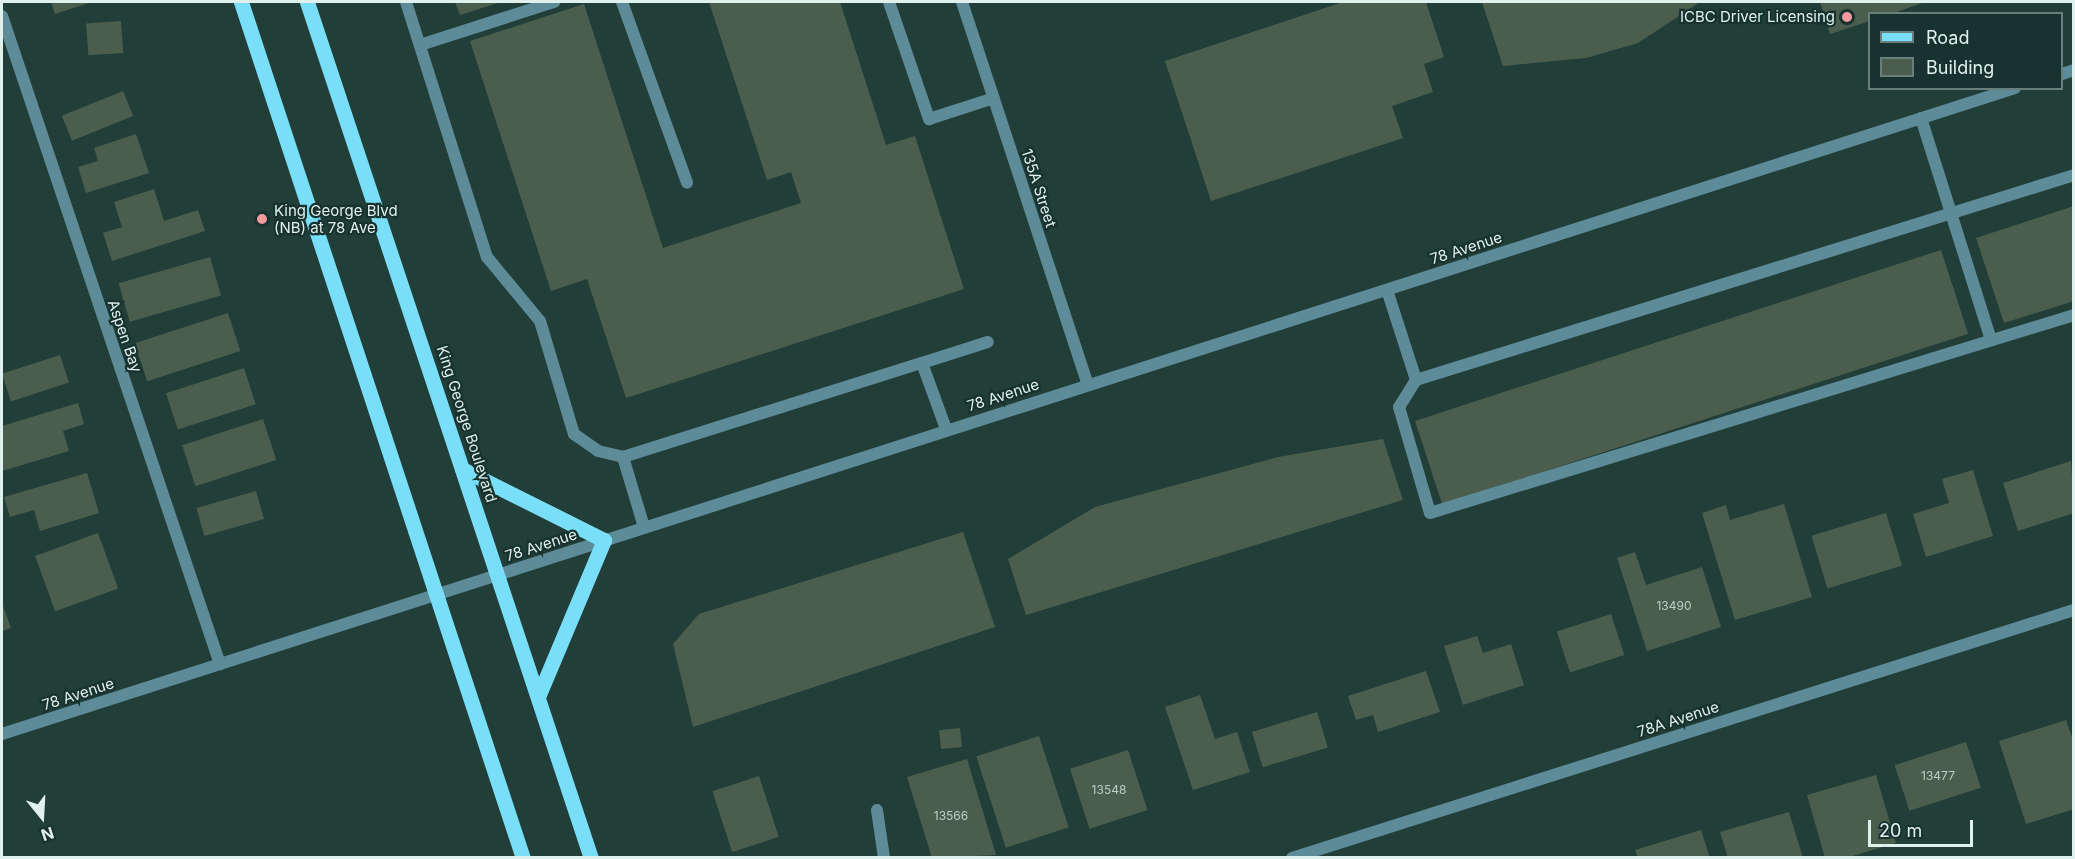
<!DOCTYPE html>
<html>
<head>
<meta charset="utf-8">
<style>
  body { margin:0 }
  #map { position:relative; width:2075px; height:859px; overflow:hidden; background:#223e39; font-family:Inter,sans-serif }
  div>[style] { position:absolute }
  .building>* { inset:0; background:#4b5e4e; transform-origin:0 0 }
  .lane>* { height:12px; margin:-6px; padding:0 6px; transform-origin:6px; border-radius:6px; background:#5d8c98 }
  .street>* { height:12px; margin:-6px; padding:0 6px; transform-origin:6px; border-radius:6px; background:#5d8c98 }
  .primary>* { height:15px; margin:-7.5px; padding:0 7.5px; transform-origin:7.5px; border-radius:7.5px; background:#79dff9 }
  .dots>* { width:16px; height:16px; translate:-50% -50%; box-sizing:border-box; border:3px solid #18332f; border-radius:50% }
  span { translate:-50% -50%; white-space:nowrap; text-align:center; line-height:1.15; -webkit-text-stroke:4.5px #18332f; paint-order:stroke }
  .number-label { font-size:12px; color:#bbccc5 }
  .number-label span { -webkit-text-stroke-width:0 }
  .poi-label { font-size:15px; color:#e0f0ed }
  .right { translate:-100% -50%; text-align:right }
  .left { translate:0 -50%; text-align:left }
  .street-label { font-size:15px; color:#e0f0ed }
  .frame { position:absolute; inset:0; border:3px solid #e0f0ed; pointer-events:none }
  .legend { position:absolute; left:1868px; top:12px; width:195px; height:78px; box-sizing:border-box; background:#18332f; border:2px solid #687f7b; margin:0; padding:8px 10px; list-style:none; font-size:18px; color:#e0f0ed }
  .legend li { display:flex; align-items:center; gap:12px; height:30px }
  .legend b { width:30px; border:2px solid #687f7b }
  .north { position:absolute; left:12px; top:787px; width:60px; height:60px; -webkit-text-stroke:4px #18332f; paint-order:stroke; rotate:162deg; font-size:16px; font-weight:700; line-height:24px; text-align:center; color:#e0f0ed }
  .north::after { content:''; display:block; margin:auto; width:21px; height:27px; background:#e0f0ed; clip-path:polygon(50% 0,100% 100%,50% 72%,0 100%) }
  .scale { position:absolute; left:1868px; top:820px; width:105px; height:27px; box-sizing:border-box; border:3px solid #e0f0ed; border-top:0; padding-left:8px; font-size:18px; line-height:21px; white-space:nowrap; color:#e0f0ed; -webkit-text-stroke:4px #18332f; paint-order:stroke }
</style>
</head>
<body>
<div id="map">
  <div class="building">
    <i style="clip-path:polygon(51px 2px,92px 2px,55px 14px)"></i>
    <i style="clip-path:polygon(455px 2px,501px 2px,460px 15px)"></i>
    <i style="clip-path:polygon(709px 2px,840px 2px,886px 145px,915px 136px,964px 289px,626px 398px,587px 279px,551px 291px,470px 41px,584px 4px,663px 248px,801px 203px,791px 172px,767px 180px)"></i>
    <i style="clip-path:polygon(1343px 2px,1426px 2px,1444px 57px,1424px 64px,1433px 92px,1392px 106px,1403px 138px,1211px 201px,1165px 61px)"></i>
    <i style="clip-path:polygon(1482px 2px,1700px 2px,1638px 43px,1586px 58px,1503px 66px)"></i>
    <i style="clip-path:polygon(1820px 2px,1925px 2px,1891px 14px,1870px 14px,1870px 21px,1830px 34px)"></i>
    <i style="left:121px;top:21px;width:32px;height:35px;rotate:86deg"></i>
    <i style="left:123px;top:91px;width:27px;height:66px;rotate:68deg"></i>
    <i style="clip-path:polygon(136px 134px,149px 173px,86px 193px,78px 167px,98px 161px,94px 148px)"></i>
    <i style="clip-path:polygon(154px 189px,164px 221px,198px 210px,205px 231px,112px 261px,103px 233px,122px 227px,114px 202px)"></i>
    <i style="clip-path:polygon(2074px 206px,2074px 301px,2004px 323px,1976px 238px)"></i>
    <i style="left:1941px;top:250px;width:88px;height:553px;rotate:72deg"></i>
    <i style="left:210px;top:257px;width:40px;height:95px;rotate:74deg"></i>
    <i style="left:228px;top:313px;width:40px;height:98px;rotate:72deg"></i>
    <i style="left:60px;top:355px;width:29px;height:61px;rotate:72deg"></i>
    <i style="left:244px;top:368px;width:38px;height:82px;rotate:72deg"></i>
    <i style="clip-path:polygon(78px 403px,84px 424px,63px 431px,69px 451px,2px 471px,2px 426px)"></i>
    <i style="left:263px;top:419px;width:43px;height:85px;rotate:72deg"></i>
    <i style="clip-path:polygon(1383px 439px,1403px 500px,1026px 615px,1008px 559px,1095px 507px,1278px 457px)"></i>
    <i style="clip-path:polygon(2071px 461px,2074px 513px,2018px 531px,2003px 483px)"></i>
    <i style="clip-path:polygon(1973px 470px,1993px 536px,1926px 557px,1913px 514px,1949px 503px,1942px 479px)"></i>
    <i style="clip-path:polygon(87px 473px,99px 513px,40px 531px,34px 510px,10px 517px,4px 497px)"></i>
    <i style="left:256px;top:491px;width:29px;height:62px;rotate:74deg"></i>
    <i style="clip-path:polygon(1784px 504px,1812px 597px,1735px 620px,1702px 513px,1726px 505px,1730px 520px)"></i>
    <i style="left:1886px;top:513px;width:55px;height:78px;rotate:73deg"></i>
    <i style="clip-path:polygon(963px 532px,995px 627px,693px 727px,673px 644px,699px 614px)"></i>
    <i style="left:98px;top:533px;width:59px;height:67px;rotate:70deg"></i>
    <i style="clip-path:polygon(1635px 552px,1646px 585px,1702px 567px,1721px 627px,1647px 651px,1617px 558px)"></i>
    <i style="clip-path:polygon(2px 603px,11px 628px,2px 631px)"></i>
    <i style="left:1611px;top:614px;width:43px;height:57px;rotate:72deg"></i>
    <i style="clip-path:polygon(1477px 636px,1483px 653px,1511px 644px,1524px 685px,1463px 705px,1444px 646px)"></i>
    <i style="clip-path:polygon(1426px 671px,1440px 712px,1378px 732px,1373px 715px,1356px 720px,1348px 696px)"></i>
    <i style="clip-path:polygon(1200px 695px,1215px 739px,1237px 732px,1250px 772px,1193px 790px,1165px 707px)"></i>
    <i style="left:1317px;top:712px;width:37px;height:68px;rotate:73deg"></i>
    <i style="clip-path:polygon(2066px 720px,2074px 743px,2074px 809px,2026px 824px,1999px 741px)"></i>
    <i style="left:960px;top:728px;width:19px;height:21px;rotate:84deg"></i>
    <i style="left:1039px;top:736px;width:96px;height:66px;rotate:72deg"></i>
    <i style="left:1966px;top:742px;width:48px;height:75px;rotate:72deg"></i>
    <i style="left:1128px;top:750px;width:63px;height:61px;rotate:72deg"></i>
    <i style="clip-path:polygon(967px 759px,996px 855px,932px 858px,907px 777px)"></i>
    <i style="clip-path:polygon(1876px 775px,1896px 843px,1846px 858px,1825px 858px,1807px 795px)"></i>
    <i style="left:759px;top:776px;width:64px;height:49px;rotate:72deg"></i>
    <i style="clip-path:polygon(1789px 812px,1803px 858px,1728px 858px,1720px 832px)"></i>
    <i style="clip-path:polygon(1701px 830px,1710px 858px,1638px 858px,1635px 850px)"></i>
  </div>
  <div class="lane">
    <i style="left:406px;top:2px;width:268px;rotate:72.4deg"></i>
    <i style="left:487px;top:257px;width:83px;rotate:50.4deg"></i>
    <i style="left:540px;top:321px;width:118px;rotate:73.3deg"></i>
    <i style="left:574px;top:434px;width:29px;rotate:35deg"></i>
    <i style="left:598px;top:451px;width:26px;rotate:13deg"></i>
    <i style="left:623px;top:457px;width:313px;rotate:-17.5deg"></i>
    <i style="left:922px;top:363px;width:70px;rotate:70deg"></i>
    <i style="left:622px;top:2px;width:192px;rotate:70.2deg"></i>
    <i style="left:889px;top:2px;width:124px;rotate:71.1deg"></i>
    <i style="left:929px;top:119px;width:68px;rotate:-17.9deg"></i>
    <i style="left:2px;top:16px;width:684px;rotate:71.41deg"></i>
    <i style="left:420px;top:45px;width:141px;rotate:-17.8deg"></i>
    <i style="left:1921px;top:118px;width:233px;rotate:72.5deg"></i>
    <i style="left:1387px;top:290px;width:95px;rotate:72.1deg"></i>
    <i style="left:1416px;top:380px;width:689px;rotate:-17.3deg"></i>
    <i style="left:922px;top:363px;width:69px;rotate:-17.7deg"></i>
    <i style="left:1416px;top:380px;width:32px;rotate:122deg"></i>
    <i style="left:1399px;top:407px;width:110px;rotate:73.7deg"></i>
    <i style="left:1430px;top:513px;width:674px;rotate:-17.09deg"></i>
    <i style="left:623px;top:457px;width:73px;rotate:73.3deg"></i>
  </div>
  <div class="street">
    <i style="left:962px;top:2px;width:401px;rotate:71.8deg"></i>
    <i style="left:2062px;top:74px;width:13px;rotate:-18deg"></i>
    <i style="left:2px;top:734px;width:2114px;rotate:-17.79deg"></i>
    <i style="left:877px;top:810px;width:49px;rotate:81.7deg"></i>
    <i style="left:1292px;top:858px;width:820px;rotate:-17.6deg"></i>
  </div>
  <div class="primary">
    <i style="left:241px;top:2px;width:901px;rotate:71.77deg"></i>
    <i style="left:307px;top:2px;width:902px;rotate:71.65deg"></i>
    <i style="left:462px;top:469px;width:159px;rotate:26.6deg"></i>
    <i style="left:604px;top:540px;width:170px;rotate:112.8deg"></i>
  </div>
  <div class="dots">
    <i style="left:1847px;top:17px;background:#f59b9e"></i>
    <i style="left:262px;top:219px;background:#f59b9e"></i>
  </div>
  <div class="number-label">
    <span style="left:1674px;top:606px">13490</span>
    <span style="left:1938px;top:776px">13477</span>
    <span style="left:1109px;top:790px">13548</span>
    <span style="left:951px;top:816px">13566</span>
  </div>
  <div class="poi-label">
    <span class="right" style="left:1835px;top:17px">ICBC Driver Licensing</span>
    <span class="left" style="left:274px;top:219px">King George Blvd<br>(NB) at 78 Ave</span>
  </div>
  <div class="street-label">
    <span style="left:1039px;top:188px;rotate:72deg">135A Street</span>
    <span style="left:1466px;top:248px;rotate:-18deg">78 Avenue</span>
    <span style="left:125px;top:336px;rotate:71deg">Aspen Bay</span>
    <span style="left:1003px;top:395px;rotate:-18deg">78 Avenue</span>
    <span style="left:467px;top:424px;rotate:72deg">King George Boulevard</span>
    <span style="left:541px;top:545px;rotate:-18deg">78 Avenue</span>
    <span style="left:78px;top:694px;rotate:-18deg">78 Avenue</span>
    <span style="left:1678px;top:719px;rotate:-18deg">78A Avenue</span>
  </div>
  <div class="frame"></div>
  <ul class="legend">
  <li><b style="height:8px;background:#79dff9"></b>Road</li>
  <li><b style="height:16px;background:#4b5e4e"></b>Building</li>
  </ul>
  <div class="north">N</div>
  <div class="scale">20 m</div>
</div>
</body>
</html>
